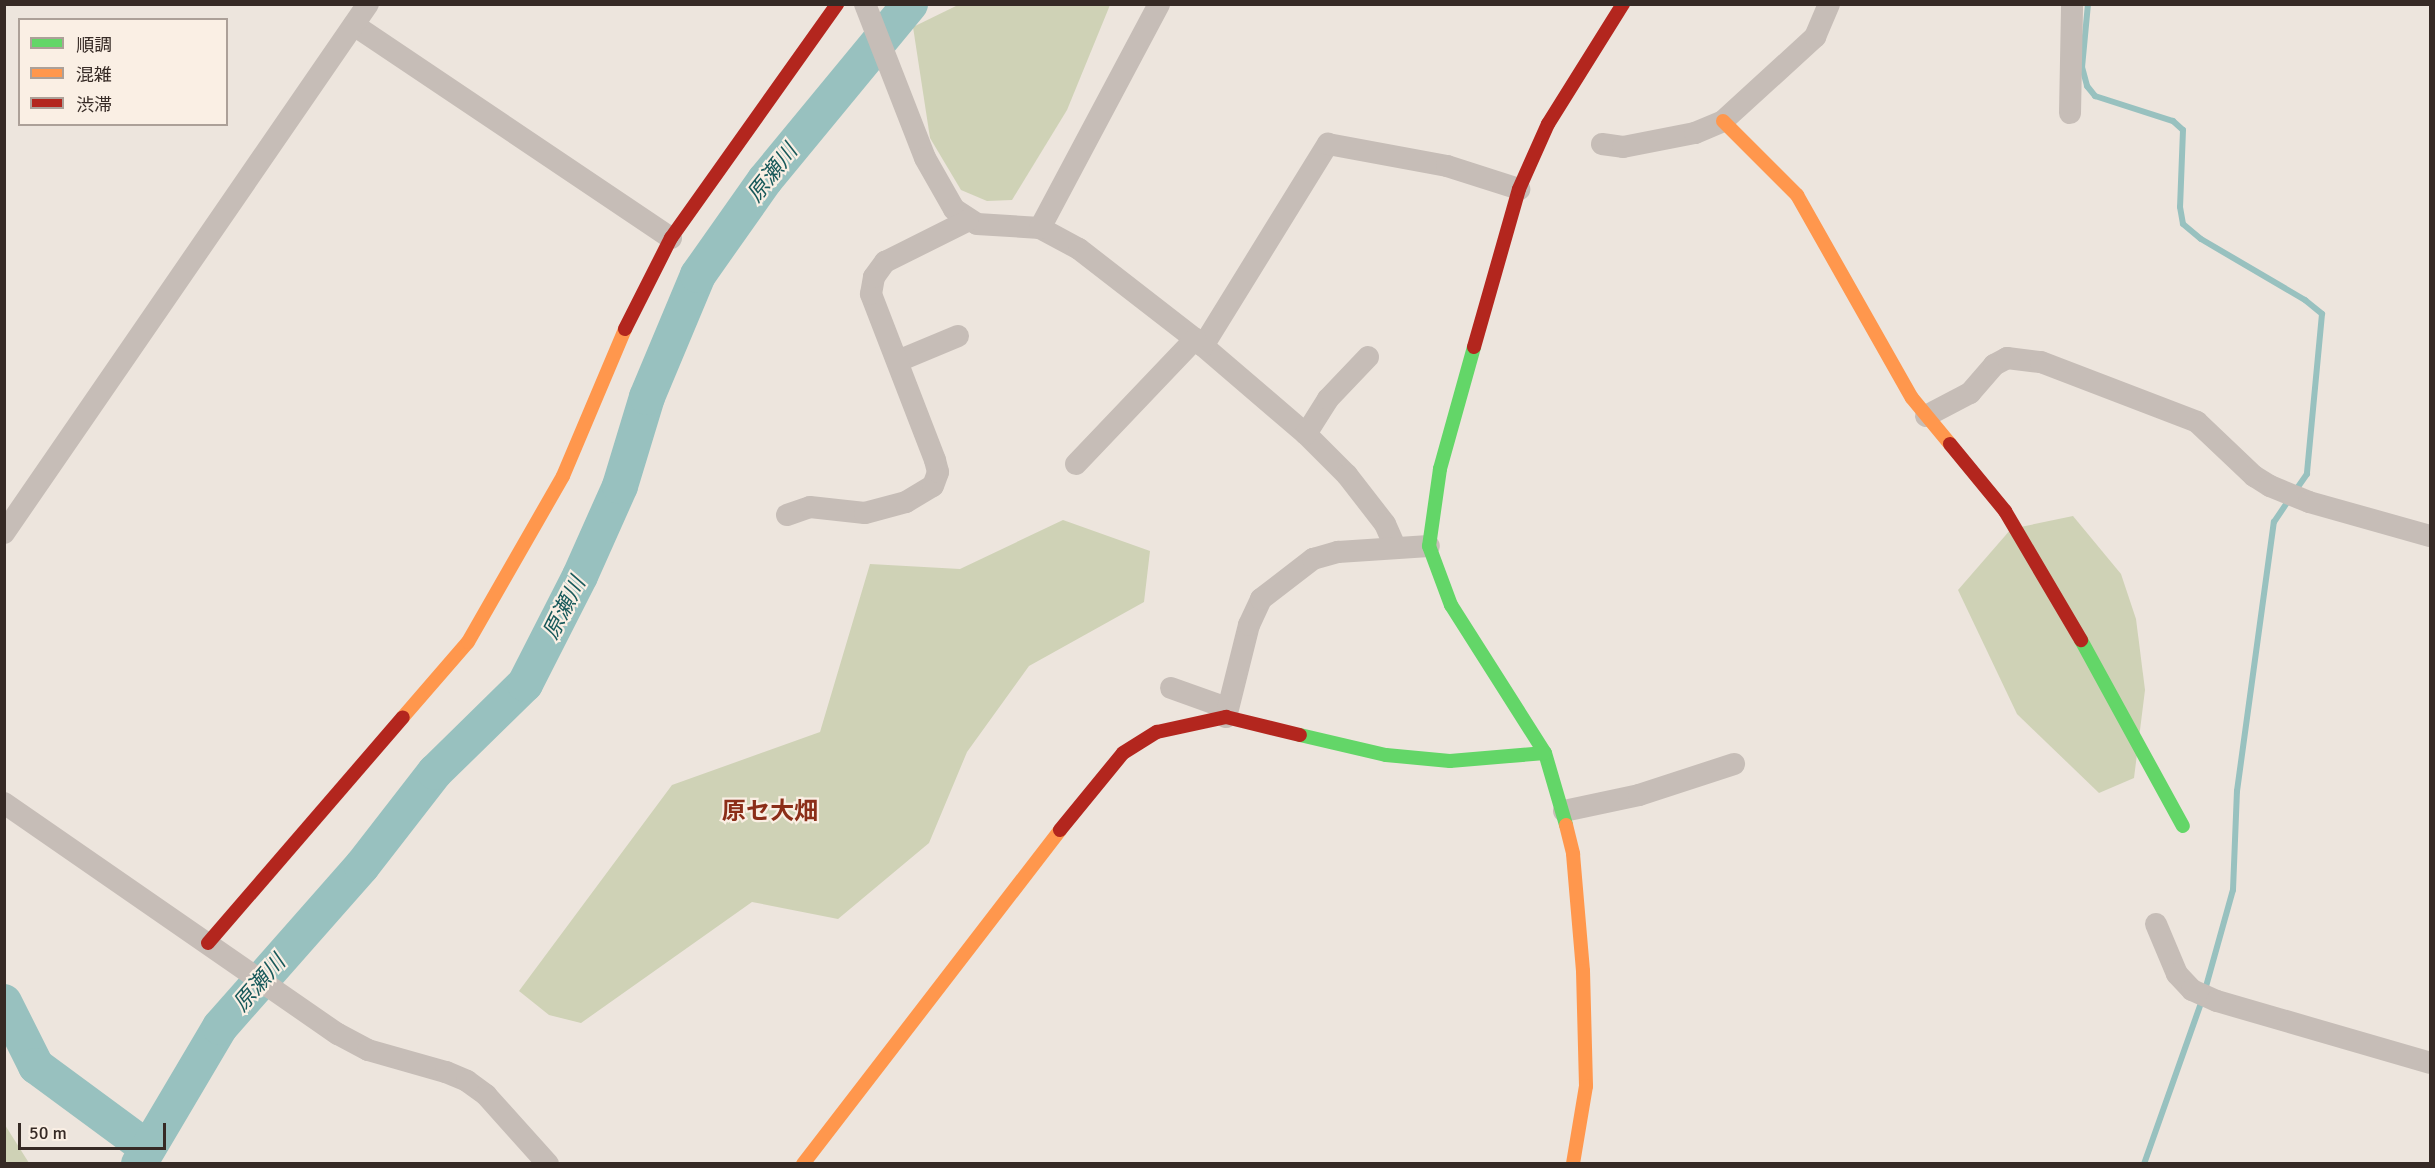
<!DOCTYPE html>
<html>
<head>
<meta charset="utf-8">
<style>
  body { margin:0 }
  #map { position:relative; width:2435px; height:1168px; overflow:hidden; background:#ede5dd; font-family:Signika,"Noto Sans JP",sans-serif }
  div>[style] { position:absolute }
  .green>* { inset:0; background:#cfd2b6 }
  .stream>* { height:6px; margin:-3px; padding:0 3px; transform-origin:3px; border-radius:3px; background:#98c1bf }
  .river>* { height:36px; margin:-18px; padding:0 18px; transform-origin:18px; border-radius:18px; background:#98c1bf }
  .street>* { height:22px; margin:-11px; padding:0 11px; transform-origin:11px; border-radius:11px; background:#c6bdb7 }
  .fast>* { height:14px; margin:-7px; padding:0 7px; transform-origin:7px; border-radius:7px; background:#63d668 }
  .slow>* { height:14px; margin:-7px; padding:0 7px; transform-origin:7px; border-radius:7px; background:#ff974d }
  .jam>* { height:14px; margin:-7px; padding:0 7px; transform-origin:7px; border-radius:7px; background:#b3261e }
  span { translate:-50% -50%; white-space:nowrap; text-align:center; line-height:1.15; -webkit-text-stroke:4.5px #faefe4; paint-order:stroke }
  .water-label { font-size:22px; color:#18595a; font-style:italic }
  .quarter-label { font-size:24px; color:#8b2e18; font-weight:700 }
  .frame { position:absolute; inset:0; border:6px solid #362a25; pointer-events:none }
  .legend { position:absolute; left:18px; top:18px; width:210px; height:108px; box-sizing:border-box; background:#faefe4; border:2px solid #aca098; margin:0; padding:8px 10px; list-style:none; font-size:18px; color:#362a25 }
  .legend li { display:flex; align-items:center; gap:12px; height:30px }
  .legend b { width:30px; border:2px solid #aca098 }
  .scale { position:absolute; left:18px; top:1123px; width:148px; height:27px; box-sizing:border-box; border:3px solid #362a25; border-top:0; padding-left:8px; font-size:18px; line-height:21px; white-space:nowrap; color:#362a25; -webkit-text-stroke:4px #faefe4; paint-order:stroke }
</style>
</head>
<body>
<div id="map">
  <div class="green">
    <i style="clip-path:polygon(958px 5px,1110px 5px,1067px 110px,1012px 200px,987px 201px,961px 190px,930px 138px,913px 27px)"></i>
    <i style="clip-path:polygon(2073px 516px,2121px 574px,2136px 619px,2145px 690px,2134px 778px,2099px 793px,2017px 714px,1958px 590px,2011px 529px)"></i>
    <i style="clip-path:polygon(1063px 520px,1150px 551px,1144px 602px,1029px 666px,967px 752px,929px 843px,838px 919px,752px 902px,581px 1023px,549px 1015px,519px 991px,672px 785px,820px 732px,870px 564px,960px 569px)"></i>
    <i style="clip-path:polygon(5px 1125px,29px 1163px,5px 1163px)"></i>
  </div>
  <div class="stream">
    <i style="left:2088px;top:4px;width:63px;rotate:95.4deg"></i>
    <i style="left:2082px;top:67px;width:20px;rotate:75deg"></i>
    <i style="left:2087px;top:86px;width:13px;rotate:51deg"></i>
    <i style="left:2095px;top:96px;width:82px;rotate:17.8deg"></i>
    <i style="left:2173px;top:121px;width:13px;rotate:42deg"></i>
    <i style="left:2183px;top:130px;width:77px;rotate:92.2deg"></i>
    <i style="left:2180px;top:207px;width:17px;rotate:80deg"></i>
    <i style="left:2183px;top:224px;width:23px;rotate:40deg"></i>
    <i style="left:2201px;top:239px;width:121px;rotate:30.4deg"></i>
    <i style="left:2305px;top:300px;width:22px;rotate:39deg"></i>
    <i style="left:2322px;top:314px;width:161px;rotate:95.4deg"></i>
    <i style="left:2307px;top:474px;width:21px;rotate:125deg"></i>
    <i style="left:2205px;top:990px;width:104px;rotate:-74.4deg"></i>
    <i style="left:2233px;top:890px;width:99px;rotate:-87.7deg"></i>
    <i style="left:2237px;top:791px;width:272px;rotate:-82.2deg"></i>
    <i style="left:2274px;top:522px;width:27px;rotate:-56deg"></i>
    <i style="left:2144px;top:1164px;width:174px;rotate:-70.5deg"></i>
  </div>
  <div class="river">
    <i style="left:4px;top:1002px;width:72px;rotate:63.4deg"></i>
    <i style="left:36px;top:1066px;width:137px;rotate:36.4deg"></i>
    <i style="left:139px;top:1164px;width:159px;rotate:-59.4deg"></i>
    <i style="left:220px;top:1027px;width:215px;rotate:-48.6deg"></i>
    <i style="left:362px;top:866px;width:119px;rotate:-52.2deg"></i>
    <i style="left:435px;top:772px;width:126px;rotate:-44.4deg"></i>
    <i style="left:525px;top:684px;width:121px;rotate:-63deg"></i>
    <i style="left:580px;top:576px;width:98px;rotate:-66deg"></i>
    <i style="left:620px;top:486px;width:93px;rotate:-73.1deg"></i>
    <i style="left:647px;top:397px;width:132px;rotate:-67.3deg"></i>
    <i style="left:698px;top:275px;width:116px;rotate:-54.8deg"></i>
    <i style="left:765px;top:180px;width:228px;rotate:-50.5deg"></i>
  </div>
  <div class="street">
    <i style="left:865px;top:4px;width:165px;rotate:68.7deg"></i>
    <i style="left:925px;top:158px;width:59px;rotate:60.4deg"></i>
    <i style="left:954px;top:209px;width:27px;rotate:33deg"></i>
    <i style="left:977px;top:224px;width:63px;rotate:3.6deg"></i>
    <i style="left:1040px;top:228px;width:44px;rotate:28.3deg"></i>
    <i style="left:1079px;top:249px;width:147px;rotate:37.8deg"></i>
    <i style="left:1195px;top:339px;width:146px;rotate:40.6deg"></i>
    <i style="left:1306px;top:434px;width:58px;rotate:45deg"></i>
    <i style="left:1347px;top:475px;width:62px;rotate:52.2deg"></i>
    <i style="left:1385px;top:524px;width:24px;rotate:66deg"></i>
    <i style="left:354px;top:25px;width:382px;rotate:33.9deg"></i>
    <i style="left:2070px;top:113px;width:109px;rotate:-88.9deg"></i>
    <i style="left:1602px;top:144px;width:21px;rotate:8deg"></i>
    <i style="left:1623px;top:147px;width:73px;rotate:-11deg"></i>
    <i style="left:1695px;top:133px;width:30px;rotate:-23deg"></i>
    <i style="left:1723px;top:121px;width:125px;rotate:-42.4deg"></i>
    <i style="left:1815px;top:37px;width:36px;rotate:-67deg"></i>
    <i style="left:1040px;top:228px;width:254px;rotate:-62deg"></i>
    <i style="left:1203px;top:346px;width:238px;rotate:-58.3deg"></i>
    <i style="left:1328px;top:144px;width:121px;rotate:10.5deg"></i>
    <i style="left:1447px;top:166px;width:76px;rotate:17.7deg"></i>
    <i style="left:898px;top:361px;width:65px;rotate:-22.6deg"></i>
    <i style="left:1926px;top:416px;width:50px;rotate:-27.6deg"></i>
    <i style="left:1970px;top:393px;width:37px;rotate:-49deg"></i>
    <i style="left:1994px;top:365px;width:15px;rotate:-28deg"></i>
    <i style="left:2007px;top:358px;width:34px;rotate:7deg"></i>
    <i style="left:2041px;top:362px;width:167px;rotate:21deg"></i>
    <i style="left:2197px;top:422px;width:79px;rotate:43.5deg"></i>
    <i style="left:2254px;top:476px;width:19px;rotate:32deg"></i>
    <i style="left:2270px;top:486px;width:42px;rotate:22.3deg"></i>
    <i style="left:2309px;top:502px;width:126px;rotate:15.7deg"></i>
    <i style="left:1306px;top:434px;width:41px;rotate:-57.8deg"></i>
    <i style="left:1328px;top:399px;width:58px;rotate:-46.4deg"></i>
    <i style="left:1076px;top:464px;width:173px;rotate:-46.4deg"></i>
    <i style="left:787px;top:515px;width:24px;rotate:-19deg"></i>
    <i style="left:810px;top:507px;width:55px;rotate:6.2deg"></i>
    <i style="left:865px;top:513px;width:42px;rotate:-15deg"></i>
    <i style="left:906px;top:502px;width:31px;rotate:-31deg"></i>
    <i style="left:933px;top:486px;width:15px;rotate:-70deg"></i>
    <i style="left:938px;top:472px;width:12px;rotate:-104deg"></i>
    <i style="left:935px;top:460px;width:178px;rotate:-111.1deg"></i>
    <i style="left:871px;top:294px;width:17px;rotate:-80deg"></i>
    <i style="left:874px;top:277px;width:19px;rotate:-54deg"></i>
    <i style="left:885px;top:262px;width:92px;rotate:-26.6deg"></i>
    <i style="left:4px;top:533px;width:642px;rotate:-55.47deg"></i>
    <i style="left:1171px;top:688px;width:59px;rotate:19.7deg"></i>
    <i style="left:1226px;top:717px;width:95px;rotate:-76deg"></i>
    <i style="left:1249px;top:625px;width:29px;rotate:-65deg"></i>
    <i style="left:1261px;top:599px;width:66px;rotate:-37.6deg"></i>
    <i style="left:1313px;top:559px;width:26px;rotate:-16deg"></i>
    <i style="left:1338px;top:552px;width:91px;rotate:-3.8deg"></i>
    <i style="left:4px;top:803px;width:406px;rotate:34.7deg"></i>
    <i style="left:338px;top:1034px;width:34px;rotate:28deg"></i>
    <i style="left:368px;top:1050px;width:81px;rotate:15.8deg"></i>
    <i style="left:446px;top:1072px;width:23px;rotate:23deg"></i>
    <i style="left:467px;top:1081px;width:24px;rotate:36deg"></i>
    <i style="left:486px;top:1095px;width:93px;rotate:48.1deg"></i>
    <i style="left:1564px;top:811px;width:77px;rotate:-12deg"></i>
    <i style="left:1639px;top:795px;width:100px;rotate:-18.1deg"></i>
    <i style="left:2156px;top:924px;width:54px;rotate:67.2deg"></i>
    <i style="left:2177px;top:974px;width:22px;rotate:47deg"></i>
    <i style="left:2192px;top:990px;width:27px;rotate:24deg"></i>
    <i style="left:2217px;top:1001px;width:222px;rotate:16.2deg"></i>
  </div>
  <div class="fast">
    <i style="left:1474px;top:347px;width:127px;rotate:105.6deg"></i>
    <i style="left:1440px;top:469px;width:78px;rotate:98.1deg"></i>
    <i style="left:1429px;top:546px;width:63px;rotate:69.6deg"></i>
    <i style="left:1451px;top:605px;width:175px;rotate:57.6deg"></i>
    <i style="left:1545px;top:753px;width:75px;rotate:73.7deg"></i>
    <i style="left:2081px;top:640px;width:212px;rotate:61.3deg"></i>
    <i style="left:1300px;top:735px;width:88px;rotate:13.1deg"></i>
    <i style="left:1386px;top:755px;width:64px;rotate:5.4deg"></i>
    <i style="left:1450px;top:761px;width:95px;rotate:-4.8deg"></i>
  </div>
  <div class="slow">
    <i style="left:1723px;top:121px;width:105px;rotate:45deg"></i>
    <i style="left:1797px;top:195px;width:233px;rotate:60.5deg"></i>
    <i style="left:1912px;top:398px;width:60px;rotate:50.4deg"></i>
    <i style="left:403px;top:717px;width:99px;rotate:-49.1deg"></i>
    <i style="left:468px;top:642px;width:191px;rotate:-60.2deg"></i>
    <i style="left:563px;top:476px;width:160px;rotate:-67.1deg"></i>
    <i style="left:1566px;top:825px;width:30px;rotate:76deg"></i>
    <i style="left:1573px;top:854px;width:117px;rotate:85.1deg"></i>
    <i style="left:1583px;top:971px;width:115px;rotate:88.5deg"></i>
    <i style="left:1586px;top:1086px;width:79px;rotate:99.5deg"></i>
    <i style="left:803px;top:1164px;width:421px;rotate:-52.4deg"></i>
  </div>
  <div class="jam">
    <i style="left:625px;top:329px;width:102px;rotate:-63.2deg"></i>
    <i style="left:671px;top:238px;width:287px;rotate:-54.6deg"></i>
    <i style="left:1474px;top:347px;width:164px;rotate:-74.1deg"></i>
    <i style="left:1519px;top:189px;width:71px;rotate:-66deg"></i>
    <i style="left:1548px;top:124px;width:142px;rotate:-58deg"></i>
    <i style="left:1950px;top:444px;width:87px;rotate:50.6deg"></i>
    <i style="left:2005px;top:511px;width:150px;rotate:59.5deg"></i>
    <i style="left:1060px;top:830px;width:99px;rotate:-50.7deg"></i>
    <i style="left:1123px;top:753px;width:40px;rotate:-32deg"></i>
    <i style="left:1157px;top:732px;width:71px;rotate:-12.3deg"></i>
    <i style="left:1226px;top:717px;width:76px;rotate:13.7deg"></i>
    <i style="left:208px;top:943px;width:298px;rotate:-49.2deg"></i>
  </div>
  <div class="water-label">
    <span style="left:772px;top:173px;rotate:-52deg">原瀬川</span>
    <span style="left:564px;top:608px;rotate:-63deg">原瀬川</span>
    <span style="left:259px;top:983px;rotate:-49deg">原瀬川</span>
  </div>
  <div class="quarter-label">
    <span style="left:770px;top:812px">原セ大畑</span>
  </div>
  <div class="frame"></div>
  <ul class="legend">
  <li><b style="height:8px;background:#63d668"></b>順調</li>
  <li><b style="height:8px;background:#ff974d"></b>混雑</li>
  <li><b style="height:8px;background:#b3261e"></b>渋滞</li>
  </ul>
  <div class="scale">50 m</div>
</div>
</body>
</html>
